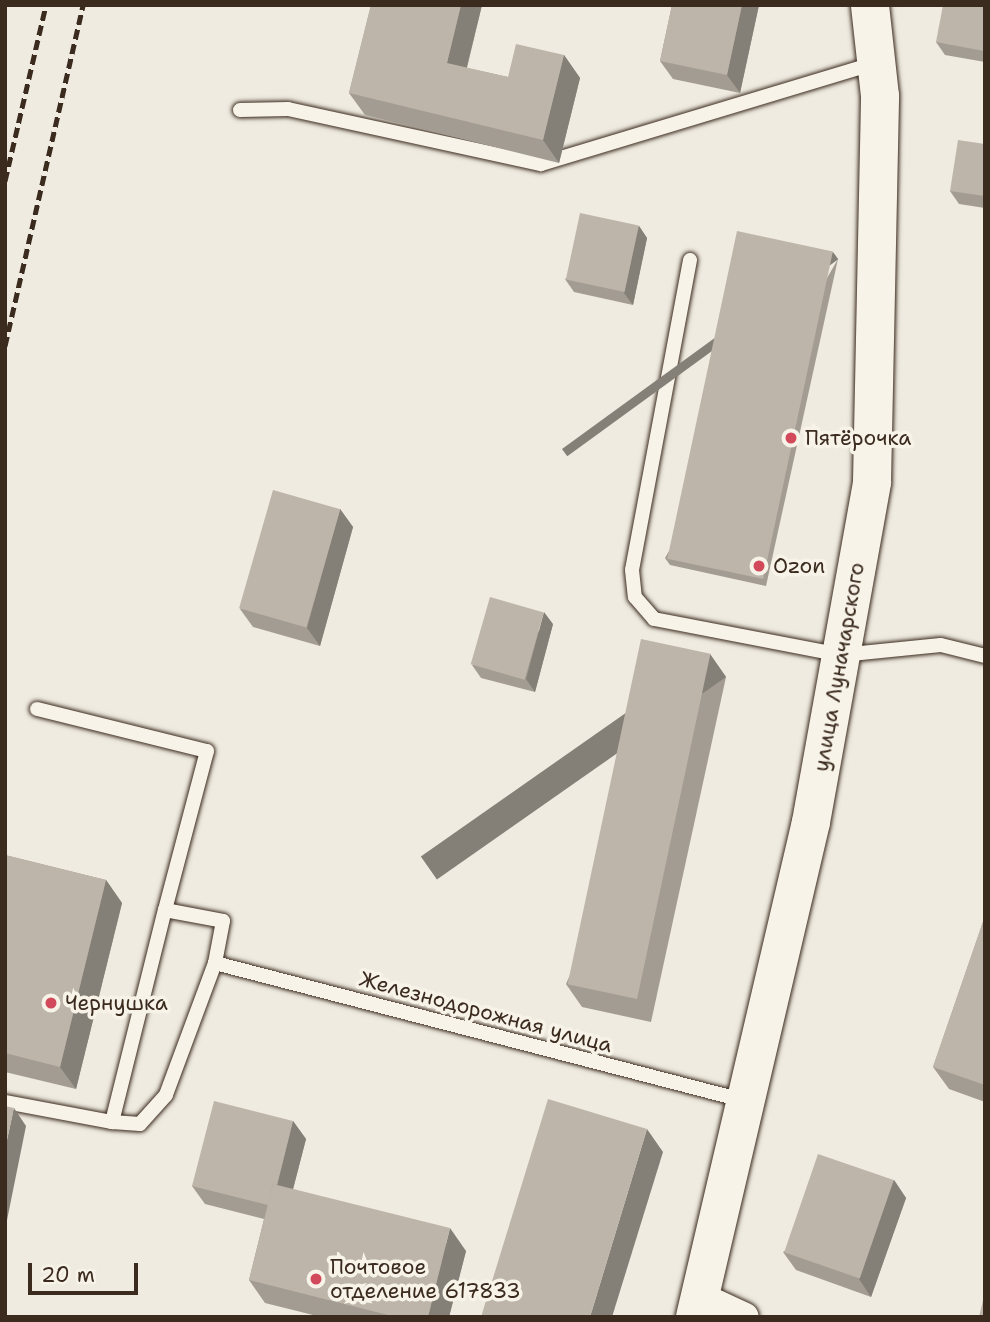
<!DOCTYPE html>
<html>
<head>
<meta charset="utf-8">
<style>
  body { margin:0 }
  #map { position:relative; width:990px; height:1322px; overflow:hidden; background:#efebe0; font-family:"Shantell Sans",sans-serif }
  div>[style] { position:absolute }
  .roads { filter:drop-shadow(0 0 2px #3b2a1e) drop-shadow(0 0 2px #3b2a1e) }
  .lane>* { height:14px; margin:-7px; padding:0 7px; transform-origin:7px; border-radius:7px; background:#f7f3e8 }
  .street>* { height:28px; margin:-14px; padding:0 14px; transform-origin:14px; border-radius:14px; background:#f7f3e8 }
  .secondary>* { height:38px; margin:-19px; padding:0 19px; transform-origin:19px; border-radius:19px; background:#f7f3e8 }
  .rail>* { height:5px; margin-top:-2.5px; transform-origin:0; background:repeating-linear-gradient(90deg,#3b2a1e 0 10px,transparent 0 15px) }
  .wall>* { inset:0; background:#a39c92 }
  .shaded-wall>* { inset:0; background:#847f77; transform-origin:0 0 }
  .building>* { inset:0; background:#bdb5aa; transform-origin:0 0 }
  .dots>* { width:19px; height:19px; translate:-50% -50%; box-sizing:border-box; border:4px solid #f7f3e8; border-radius:50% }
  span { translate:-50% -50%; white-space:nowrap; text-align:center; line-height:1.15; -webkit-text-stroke:7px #f7f3e8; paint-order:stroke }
  .poi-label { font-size:21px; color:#3b2a1e }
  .left { translate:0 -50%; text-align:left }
  .street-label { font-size:21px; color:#3b2a1e }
  .frame { position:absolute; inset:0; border:7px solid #3b2a1e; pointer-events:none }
  .scale { position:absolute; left:28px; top:1263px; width:110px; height:32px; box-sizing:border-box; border:4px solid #3b2a1e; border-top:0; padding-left:9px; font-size:21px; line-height:24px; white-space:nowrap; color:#3b2a1e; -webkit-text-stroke:5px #f7f3e8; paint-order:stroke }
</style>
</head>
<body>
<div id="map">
  <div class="roads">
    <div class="lane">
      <i style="left:240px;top:110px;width:48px;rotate:-1.2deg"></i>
      <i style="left:288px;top:109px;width:259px;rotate:12.3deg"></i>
      <i style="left:541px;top:164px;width:349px;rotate:-16.8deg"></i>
      <i style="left:690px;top:260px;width:315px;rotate:100.6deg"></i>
      <i style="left:632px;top:570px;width:27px;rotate:84deg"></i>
      <i style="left:635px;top:597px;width:29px;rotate:49deg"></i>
      <i style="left:654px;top:619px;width:190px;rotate:10.9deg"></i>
      <i style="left:841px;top:655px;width:100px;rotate:-5.7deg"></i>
      <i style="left:941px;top:645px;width:45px;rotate:14deg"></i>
      <i style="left:37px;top:709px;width:175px;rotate:13.9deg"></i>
      <i style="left:207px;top:751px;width:164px;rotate:104.8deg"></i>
      <i style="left:215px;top:963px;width:141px;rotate:110.4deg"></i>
      <i style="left:166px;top:1095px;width:39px;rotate:132deg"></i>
      <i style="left:140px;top:1124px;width:28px;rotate:-176deg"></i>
      <i style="left:112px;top:1122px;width:219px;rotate:-76deg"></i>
      <i style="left:165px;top:910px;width:59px;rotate:10.7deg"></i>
      <i style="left:223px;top:921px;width:43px;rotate:100.8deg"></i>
      <i style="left:215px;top:963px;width:549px;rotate:14.57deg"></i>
      <i style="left:5px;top:1102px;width:109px;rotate:10.6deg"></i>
    </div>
    <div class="street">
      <i style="left:702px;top:1297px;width:47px;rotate:24.9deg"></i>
    </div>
    <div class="secondary">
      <i style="left:695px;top:1317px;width:508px;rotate:-76.81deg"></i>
      <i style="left:811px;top:822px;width:345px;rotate:-79.8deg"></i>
      <i style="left:872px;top:482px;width:386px;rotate:-88.8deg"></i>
      <i style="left:880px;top:96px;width:92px;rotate:-96.3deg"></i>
    </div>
  </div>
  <div class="rail">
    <i style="left:5px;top:181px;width:181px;rotate:-76.9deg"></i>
    <i style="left:5px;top:346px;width:350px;rotate:-77.1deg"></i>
  </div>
  <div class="wall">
    <i style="clip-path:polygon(371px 5px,482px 5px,467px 68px,508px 77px,564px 55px,580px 78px,559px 163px,365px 115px,349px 93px)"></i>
    <i style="clip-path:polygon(672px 5px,759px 5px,740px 93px,673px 79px,660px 61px)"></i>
    <i style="clip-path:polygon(985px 5px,985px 62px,945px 55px,936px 42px)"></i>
    <i style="clip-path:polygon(985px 144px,985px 208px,959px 204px,950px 191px)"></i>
    <i style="clip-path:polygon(639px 226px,647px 238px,633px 305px,574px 292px,565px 279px)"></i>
    <i style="clip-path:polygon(838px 259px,766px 586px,670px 565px,665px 558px)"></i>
    <i style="clip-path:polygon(340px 509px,353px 527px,320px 646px,253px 627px,240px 609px)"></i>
    <i style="clip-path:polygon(553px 624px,535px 692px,481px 678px,472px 665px)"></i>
    <i style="clip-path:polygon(710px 654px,726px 677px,651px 1022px,582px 1007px,566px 984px)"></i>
    <i style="clip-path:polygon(5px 855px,106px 880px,122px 903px,76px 1089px,5px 1072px)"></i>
    <i style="clip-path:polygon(985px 916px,985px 1102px,949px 1089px,933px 1067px)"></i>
    <i style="clip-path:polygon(293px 1121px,306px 1139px,293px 1189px,466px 1251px,449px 1317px,321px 1317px,265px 1303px,249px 1280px,264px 1219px,205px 1204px,192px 1186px)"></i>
    <i style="clip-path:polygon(894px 1180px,906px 1198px,871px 1297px,796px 1270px,783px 1252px)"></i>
  </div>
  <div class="shaded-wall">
    <i style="clip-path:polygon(461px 5px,482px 5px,462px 86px,447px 63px)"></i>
    <i style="clip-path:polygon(742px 5px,759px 5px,740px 93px,727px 75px)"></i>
    <i style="clip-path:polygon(564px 55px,580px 78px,559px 163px,543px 140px)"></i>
    <i style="clip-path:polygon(639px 226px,647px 238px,633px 305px,624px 293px)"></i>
    <i style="left:833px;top:252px;width:9px;height:335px;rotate:54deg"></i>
    <i style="clip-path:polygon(340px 509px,353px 527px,320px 646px,307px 628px)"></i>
    <i style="clip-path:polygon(544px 612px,553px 624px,535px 692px,526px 679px)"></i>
    <i style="left:710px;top:654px;width:28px;height:353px;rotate:55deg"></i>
    <i style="clip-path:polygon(106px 880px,122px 903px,76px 1089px,60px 1067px)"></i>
    <i style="clip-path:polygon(14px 1108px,26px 1126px,5px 1230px,5px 1149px)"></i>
    <i style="clip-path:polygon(293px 1121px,306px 1139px,284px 1224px,272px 1206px)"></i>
    <i style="clip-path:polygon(647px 1129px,663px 1152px,612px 1317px,590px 1317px)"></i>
    <i style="clip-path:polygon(894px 1180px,906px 1198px,871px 1297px,859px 1279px)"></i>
    <i style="clip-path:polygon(450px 1228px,466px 1251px,449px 1317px,428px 1317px)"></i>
  </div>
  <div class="building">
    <i style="clip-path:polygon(371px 5px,461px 5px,447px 63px,508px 77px,516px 44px,564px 55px,543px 140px,349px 93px)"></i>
    <i style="clip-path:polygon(672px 5px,742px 5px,727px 75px,660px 61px)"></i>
    <i style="clip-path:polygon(943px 5px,985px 5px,984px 51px,936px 42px)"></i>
    <i style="clip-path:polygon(958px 140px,985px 144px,985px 196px,950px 191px)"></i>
    <i style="left:580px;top:213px;width:60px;height:68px;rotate:12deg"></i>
    <i style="left:737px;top:231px;width:98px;height:335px;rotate:12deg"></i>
    <i style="left:273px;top:490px;width:70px;height:123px;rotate:16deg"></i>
    <i style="left:490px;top:597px;width:56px;height:70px;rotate:16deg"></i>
    <i style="left:641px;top:639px;width:71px;height:353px;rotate:12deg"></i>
    <i style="clip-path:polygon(5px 855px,106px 880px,60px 1067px,5px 1053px)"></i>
    <i style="clip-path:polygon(985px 916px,985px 1085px,933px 1067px)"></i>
    <i style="clip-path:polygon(548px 1099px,647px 1129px,590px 1317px,481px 1317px)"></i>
    <i style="clip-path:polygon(214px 1101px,293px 1121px,277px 1185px,273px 1184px,268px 1205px,192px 1186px)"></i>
    <i style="clip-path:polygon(5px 1106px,14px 1108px,5px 1149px)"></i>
    <i style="left:818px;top:1154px;width:80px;height:104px;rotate:19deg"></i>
    <i style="clip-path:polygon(273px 1184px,450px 1228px,428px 1317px,396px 1317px,249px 1280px)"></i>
    <i style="clip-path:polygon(984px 1296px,985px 1317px,979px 1317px)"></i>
  </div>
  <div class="dots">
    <i style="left:791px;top:438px;background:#d1495b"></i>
    <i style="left:759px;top:566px;background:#d1495b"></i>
    <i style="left:51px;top:1003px;background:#d1495b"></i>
    <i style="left:316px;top:1279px;background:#d1495b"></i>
  </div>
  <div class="poi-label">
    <span class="left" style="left:805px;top:438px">Пятёрочка</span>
    <span class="left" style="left:773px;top:566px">Ozon</span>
    <span class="left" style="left:65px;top:1003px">Чернушка</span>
    <span class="left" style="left:330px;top:1279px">Почтовое<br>отделение 617833</span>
  </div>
  <div class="street-label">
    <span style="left:839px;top:667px;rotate:-80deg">улица Луначарского</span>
    <span style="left:486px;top:1012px;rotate:15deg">Железнодорожная улица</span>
  </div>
  <div class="frame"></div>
  <div class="scale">20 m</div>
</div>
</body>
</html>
